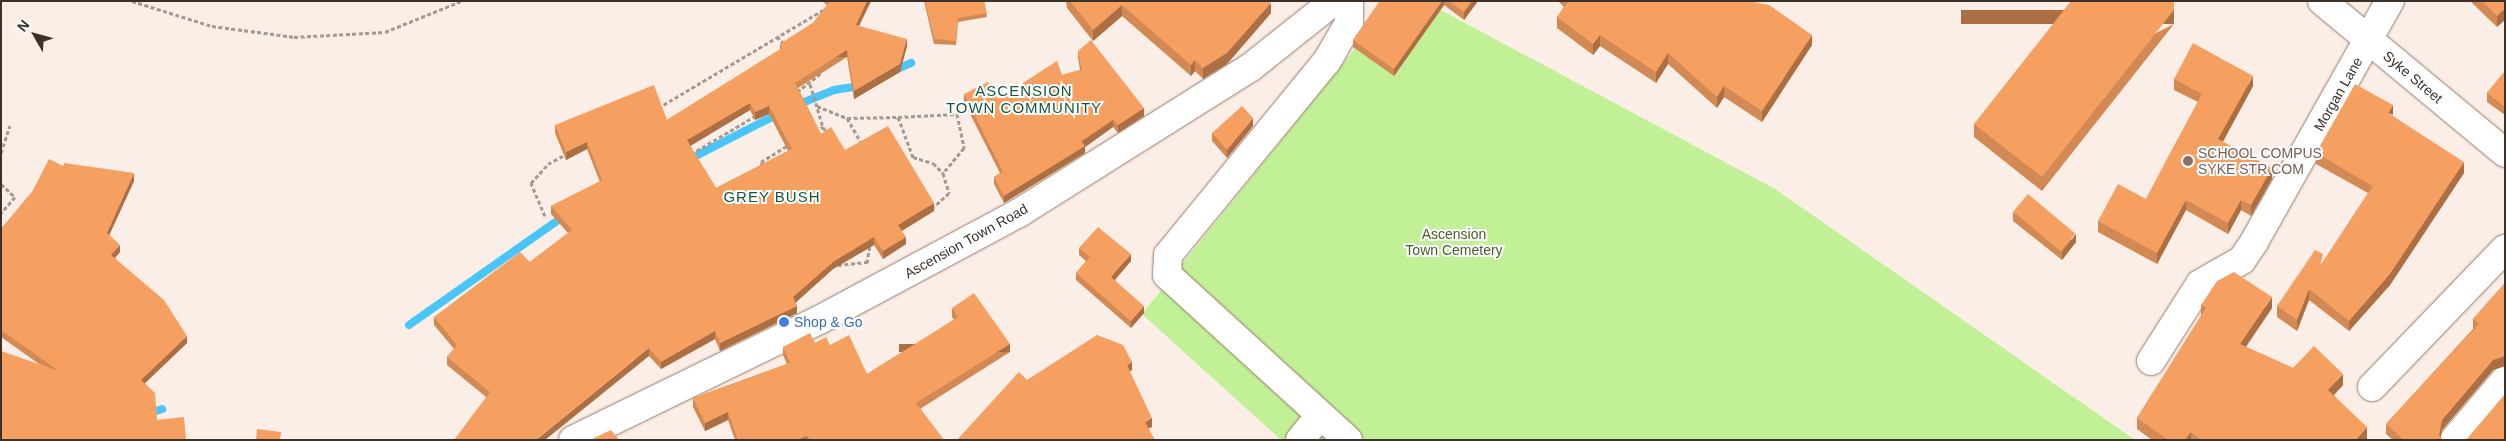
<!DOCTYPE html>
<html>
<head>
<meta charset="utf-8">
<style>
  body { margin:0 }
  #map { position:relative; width:2506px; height:441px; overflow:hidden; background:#fbeee6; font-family:Helvetica,sans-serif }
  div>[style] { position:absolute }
  .green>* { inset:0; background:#c1f096 }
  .stream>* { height:8px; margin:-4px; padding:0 4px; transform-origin:4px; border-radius:4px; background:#4ac5f8 }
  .path>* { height:3px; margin-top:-1.5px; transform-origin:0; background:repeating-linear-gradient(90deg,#a59991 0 4px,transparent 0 6.5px) }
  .roads { filter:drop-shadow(0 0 1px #957a68) drop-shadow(0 0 1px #957a68) }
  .minor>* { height:28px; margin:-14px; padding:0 14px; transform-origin:14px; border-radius:14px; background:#fff }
  .major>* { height:28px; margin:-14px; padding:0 14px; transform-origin:14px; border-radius:14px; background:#fff }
  .wall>* { inset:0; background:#d38953 }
  .shaded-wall>* { inset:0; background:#ac6f44; transform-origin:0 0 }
  .building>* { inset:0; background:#f59f61; transform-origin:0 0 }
  .dots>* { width:14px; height:14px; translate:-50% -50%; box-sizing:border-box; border:2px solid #fff; border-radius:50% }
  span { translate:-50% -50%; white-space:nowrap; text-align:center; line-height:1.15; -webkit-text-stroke:4px #fff; paint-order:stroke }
  .street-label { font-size:14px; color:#3c3129 }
  .education-label { font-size:14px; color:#785e54 }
  .left { translate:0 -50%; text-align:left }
  .park-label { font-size:14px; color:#436224 }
  .shop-label { font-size:14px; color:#366cbe }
  .neighbourhood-label { font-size:15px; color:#13583e; letter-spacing:1px }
  .frame { position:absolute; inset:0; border:2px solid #3c3129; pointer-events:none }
  .north { position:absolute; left:10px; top:10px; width:50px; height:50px; -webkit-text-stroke:4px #fff; paint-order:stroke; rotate:308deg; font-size:14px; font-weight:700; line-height:20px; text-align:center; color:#3c3129 }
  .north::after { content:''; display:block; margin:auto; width:18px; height:22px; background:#3c3129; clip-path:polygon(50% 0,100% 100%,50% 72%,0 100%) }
</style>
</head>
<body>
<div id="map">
  <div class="green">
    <i style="clip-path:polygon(1393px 1px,1424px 1px,1775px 189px,2135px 440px,1281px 440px,1142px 314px)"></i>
  </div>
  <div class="stream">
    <i style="left:893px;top:71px;width:20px;rotate:-24deg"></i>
    <i style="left:797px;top:105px;width:40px;rotate:-22deg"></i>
    <i style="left:834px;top:90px;width:26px;rotate:-9deg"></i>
    <i style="left:688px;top:160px;width:103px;rotate:-27.1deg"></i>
    <i style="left:409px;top:325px;width:189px;rotate:-35.1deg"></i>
    <i style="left:147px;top:414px;width:16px;rotate:-18deg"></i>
  </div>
  <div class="path">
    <i style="left:132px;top:1px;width:84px;rotate:17.4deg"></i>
    <i style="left:212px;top:26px;width:83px;rotate:7.6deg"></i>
    <i style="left:294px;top:37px;width:91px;rotate:-3.1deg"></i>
    <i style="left:385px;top:32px;width:82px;rotate:-22.2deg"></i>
    <i style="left:777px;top:36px;width:12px;rotate:48deg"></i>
    <i style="left:810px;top:84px;width:45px;rotate:73.2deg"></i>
    <i style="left:797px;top:92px;width:31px;rotate:-38deg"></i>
    <i style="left:817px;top:106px;width:32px;rotate:22deg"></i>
    <i style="left:847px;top:118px;width:30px;rotate:60deg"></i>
    <i style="left:658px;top:108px;width:192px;rotate:-30.7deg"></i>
    <i style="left:898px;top:117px;width:59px;rotate:-2.9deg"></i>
    <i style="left:957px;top:114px;width:35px;rotate:78deg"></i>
    <i style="left:964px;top:148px;width:33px;rotate:130deg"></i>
    <i style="left:847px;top:118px;width:51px;rotate:-1.1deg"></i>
    <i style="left:898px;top:117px;width:43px;rotate:69.4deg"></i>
    <i style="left:913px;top:157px;width:21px;rotate:17deg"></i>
    <i style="left:933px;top:163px;width:14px;rotate:45deg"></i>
    <i style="left:943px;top:173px;width:21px;rotate:73deg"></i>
    <i style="left:949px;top:193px;width:24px;rotate:138deg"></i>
    <i style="left:815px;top:131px;width:9px;rotate:-27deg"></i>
    <i style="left:823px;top:127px;width:7px;rotate:56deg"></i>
    <i style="left:1px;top:153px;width:29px;rotate:-72deg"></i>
    <i style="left:691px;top:154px;width:77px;rotate:-30.6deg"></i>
    <i style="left:763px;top:166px;width:4px;rotate:-117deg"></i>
    <i style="left:761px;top:162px;width:34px;rotate:-32deg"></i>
    <i style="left:1px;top:184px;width:19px;rotate:43deg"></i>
    <i style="left:15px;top:197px;width:21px;rotate:131deg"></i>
    <i style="left:545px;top:216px;width:36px;rotate:-113deg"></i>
    <i style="left:531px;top:183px;width:25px;rotate:-48deg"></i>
    <i style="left:548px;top:164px;width:23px;rotate:-29deg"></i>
    <i style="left:867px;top:263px;width:18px;rotate:-81deg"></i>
    <i style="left:838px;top:265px;width:29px;rotate:-6deg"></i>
  </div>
  <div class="roads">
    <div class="minor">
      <i style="left:2151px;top:361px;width:91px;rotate:-57.5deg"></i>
      <i style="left:2200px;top:284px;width:48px;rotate:-29.7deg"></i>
      <i style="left:2242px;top:260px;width:22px;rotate:-56deg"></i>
      <i style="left:2254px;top:242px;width:277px;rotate:-60.6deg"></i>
      <i style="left:2372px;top:387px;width:192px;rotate:-46.1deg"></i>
      <i style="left:1300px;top:440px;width:32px;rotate:-51deg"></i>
      <i style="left:1348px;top:440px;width:245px;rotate:-137.6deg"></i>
      <i style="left:1167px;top:275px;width:20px;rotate:-87deg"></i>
      <i style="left:1168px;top:255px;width:251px;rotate:-50.7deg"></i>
      <i style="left:1327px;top:61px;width:44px;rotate:-59.9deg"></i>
      <i style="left:1349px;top:23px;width:22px;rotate:-90deg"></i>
      <i style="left:2454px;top:440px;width:79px;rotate:-49.6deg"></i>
    </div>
    <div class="major">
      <i style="left:2322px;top:1px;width:238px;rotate:39.7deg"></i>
      <i style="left:573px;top:440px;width:276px;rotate:-26deg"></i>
      <i style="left:821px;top:319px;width:225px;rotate:-28.2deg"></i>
      <i style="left:1019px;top:213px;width:274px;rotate:-32.2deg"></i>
      <i style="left:1251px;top:67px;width:106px;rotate:-38.5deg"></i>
    </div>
  </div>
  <div class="wall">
    <i style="clip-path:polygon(evenodd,822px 1px,871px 1px,859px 26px,907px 46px,900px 72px,854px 99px,847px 57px,798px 88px,821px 134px,934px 211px,902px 231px,906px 244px,883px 259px,874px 245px,833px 269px,796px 302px,797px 313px,720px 351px,715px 339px,661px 369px,649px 356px,486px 397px,447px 365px,447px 357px,454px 349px,434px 325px,434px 317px,530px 262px,568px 233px,551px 214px,551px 206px,600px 182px,587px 149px,566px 160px,555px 133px,555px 125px,667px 120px,780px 50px,780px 44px,813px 23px,827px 5px,822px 1px,750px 110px,755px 120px,769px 114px,788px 151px,716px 188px,690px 146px,750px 110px)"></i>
    <i style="clip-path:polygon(924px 1px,984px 1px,987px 17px,958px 22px,956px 45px,934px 44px)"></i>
    <i style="clip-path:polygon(1066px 1px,1269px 1px,1271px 13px,1227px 64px,1203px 79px,1195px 71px,1191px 76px,1122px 16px,1093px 41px,1067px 8px)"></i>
    <i style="clip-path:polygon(1380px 1px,1478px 1px,1464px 20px,1444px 5px,1394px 76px,1353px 47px,1353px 40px)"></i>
    <i style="clip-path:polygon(1558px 1px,1749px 1px,1812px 45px,1762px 122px,1724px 97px,1717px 108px,1668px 64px,1656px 83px,1600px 46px,1593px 55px,1557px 28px,1557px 17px,1564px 7px)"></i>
    <i style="clip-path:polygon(2470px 1px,2505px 1px,2497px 27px)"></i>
    <i style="clip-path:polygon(2174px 24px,2042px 191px,1974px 137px,1974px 124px)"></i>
    <i style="clip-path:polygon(1078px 51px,1144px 116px,1118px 133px,1113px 127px,1085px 147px,1085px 153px,1004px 203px,994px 184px,994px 177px,1000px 173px,964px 102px,964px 94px,998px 99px,1062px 75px,1080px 70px,1078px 58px)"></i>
    <i style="clip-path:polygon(2505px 71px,2505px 115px,2487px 102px,2487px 93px)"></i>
    <i style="clip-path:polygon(2174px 79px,2253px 86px,2223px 142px,2272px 179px,2251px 216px,2241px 210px,2228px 234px,2186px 210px,2157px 264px,2098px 232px,2098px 221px,2146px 199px,2198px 102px,2174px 90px)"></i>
    <i style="clip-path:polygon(2393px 116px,2464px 173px,2390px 285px,2349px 331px,2309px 300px,2297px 331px,2277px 317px,2277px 306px,2323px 262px,2368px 193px,2316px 164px,2316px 153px)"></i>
    <i style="clip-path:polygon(1253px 126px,1227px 158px,1212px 141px,1212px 133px)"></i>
    <i style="clip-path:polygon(63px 166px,134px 181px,109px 235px,120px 252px,115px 258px,187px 343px,145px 383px,157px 420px,186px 440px,39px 364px,1px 337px,1px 229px,32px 192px)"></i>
    <i style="clip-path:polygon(2013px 212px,2076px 242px,2062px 260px,2013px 221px)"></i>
    <i style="clip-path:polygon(1079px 248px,1131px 261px,1115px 280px,1144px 313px,1131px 328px,1076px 280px,1076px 273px,1086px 261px,1079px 255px)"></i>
    <i style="clip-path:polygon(2505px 283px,2505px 366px,2493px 370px,2442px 430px,2441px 437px,2443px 440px,2393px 440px,2386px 434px,2386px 424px,2473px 329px,2473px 319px)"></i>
    <i style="clip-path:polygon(2201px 305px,2272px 308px,2246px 347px,2293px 368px,2343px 385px,2334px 395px,2367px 438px,2366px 440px,2152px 440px,2137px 429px,2137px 418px,2201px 316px)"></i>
    <i style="clip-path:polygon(952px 308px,1010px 352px,920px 409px,944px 440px,735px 440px,728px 420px,705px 431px,693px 407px,693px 398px,787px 364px,783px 355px,783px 347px,815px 343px,830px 345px,867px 374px,954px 320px,952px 317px)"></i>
  </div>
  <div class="shaded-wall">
    <i style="clip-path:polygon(867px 1px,871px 1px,856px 32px,856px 25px)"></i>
    <i style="clip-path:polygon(1442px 1px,1444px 1px,1444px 5px,1394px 76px,1394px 69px)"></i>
    <i style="clip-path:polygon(1472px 1px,1478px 1px,1464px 20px,1464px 12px)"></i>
    <i style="clip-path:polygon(1271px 3px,1271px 13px,1227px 64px,1203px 79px,1203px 68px)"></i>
    <i style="clip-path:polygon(1122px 5px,1122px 16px,1093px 41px,1093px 30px)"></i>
    <i style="clip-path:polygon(2505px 8px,2505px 20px,2497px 27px,2497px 16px)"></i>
    <i style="left:2174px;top:10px;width:14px;height:213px;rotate:90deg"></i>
    <i style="clip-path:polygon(1600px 35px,1600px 46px,1593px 55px,1593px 44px)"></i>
    <i style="clip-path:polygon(1812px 35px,1812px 45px,1762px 122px,1762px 111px)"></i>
    <i style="clip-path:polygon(907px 39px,907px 46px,900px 72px,854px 99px,854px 91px)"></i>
    <i style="left:847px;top:50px;width:7px;height:62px;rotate:90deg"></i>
    <i style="clip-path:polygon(1668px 53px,1668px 64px,1656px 83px,1656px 72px)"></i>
    <i style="clip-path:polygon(1195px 60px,1195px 71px,1191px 76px,1191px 65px)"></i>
    <i style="clip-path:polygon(2253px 76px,2253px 86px,2218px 150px,2218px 139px)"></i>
    <i style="clip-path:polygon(1724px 86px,1724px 97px,1717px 108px,1717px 97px)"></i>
    <i style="clip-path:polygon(750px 103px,750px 110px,687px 148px,687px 140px)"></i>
    <i style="clip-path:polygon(2393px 105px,2393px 115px,2388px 113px)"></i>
    <i style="clip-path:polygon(769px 106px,769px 114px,755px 120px,755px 112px)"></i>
    <i style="clip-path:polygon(1144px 108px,1144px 116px,1118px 133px,1118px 125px)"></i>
    <i style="clip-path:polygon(1253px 118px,1253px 126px,1227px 158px,1227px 150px)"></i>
    <i style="clip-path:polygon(1113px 120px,1113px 127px,1085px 147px,1085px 153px,1004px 203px,1004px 196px)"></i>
    <i style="clip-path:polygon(587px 142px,587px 149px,566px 160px,566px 152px)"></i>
    <i style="clip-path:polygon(2464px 162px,2464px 173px,2390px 285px,2349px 331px,2349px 321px)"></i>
    <i style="clip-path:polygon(2272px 168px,2272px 179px,2251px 216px,2251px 205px)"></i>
    <i style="clip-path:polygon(134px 173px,134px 181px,107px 240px,107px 233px)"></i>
    <i style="clip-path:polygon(2186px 200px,2186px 210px,2157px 264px,2157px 253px)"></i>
    <i style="clip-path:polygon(2241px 200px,2241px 210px,2228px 234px,2228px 223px)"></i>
    <i style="clip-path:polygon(934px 203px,934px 211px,898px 233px,898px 225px)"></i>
    <i style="clip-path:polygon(2076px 234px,2076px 242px,2062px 260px,2062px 252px)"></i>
    <i style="clip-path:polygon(874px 237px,874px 245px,833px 269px,793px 305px,793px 297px,833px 262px)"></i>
    <i style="clip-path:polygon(906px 237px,906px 244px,883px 259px,883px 251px)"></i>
    <i style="clip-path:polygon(120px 245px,120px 252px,111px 262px,111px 255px)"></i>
    <i style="clip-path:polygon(1131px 254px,1131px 261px,1111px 284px,1111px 277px)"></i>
    <i style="clip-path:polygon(2309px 289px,2309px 300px,2297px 331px,2297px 320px)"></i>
    <i style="clip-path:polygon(2272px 297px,2272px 308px,2240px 355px,2240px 344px)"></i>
    <i style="clip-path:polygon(797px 306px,797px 313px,720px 351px,720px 343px)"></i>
    <i style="clip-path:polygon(1144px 306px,1144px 313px,1131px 328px,1131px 321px)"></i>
    <i style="clip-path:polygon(715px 331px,715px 339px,661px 369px,661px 362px)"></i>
    <i style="clip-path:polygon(187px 336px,187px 343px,141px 387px,141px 380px)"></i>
    <i style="left:1010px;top:344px;width:8px;height:111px;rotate:90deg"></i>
    <i style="clip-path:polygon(649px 348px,649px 356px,545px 440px,536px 440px)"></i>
    <i style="clip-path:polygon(2505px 356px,2505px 366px,2493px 370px,2442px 430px,2440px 440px,2439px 435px,2442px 420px,2493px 360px)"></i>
    <i style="clip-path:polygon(1132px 362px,1132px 370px,1127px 373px,1127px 365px)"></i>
    <i style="clip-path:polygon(2343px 374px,2343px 385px,2328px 401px,2328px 390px)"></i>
    <i style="clip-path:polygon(728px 412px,728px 420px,705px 431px,705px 423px)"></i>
    <i style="clip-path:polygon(1152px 418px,1152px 427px,1145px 430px,1145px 422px)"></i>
    <i style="clip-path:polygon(2367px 427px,2367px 438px,2366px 440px,2356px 440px)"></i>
    <i style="clip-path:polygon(2191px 432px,2191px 440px,2185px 440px)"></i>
    <i style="clip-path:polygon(807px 436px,807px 440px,797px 440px)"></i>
  </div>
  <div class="building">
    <i style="clip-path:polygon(evenodd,830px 1px,867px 1px,856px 25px,907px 39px,900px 64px,854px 91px,847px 50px,795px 83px,821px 134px,831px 127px,845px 150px,888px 126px,934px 203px,898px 225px,906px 237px,883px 251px,874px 237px,833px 262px,793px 297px,797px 306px,720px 343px,715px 331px,661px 362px,649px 348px,536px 440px,454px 440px,490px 392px,447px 357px,457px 345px,434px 317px,520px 252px,530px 262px,572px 230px,551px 206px,602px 180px,587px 142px,566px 152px,555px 125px,654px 85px,667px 120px,782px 48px,780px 44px,813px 23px,830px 1px,750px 103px,755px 112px,769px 106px,792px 149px,716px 188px,687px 140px,750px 103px)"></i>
    <i style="clip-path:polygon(925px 1px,984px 1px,987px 13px,958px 18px,956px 41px,934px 39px)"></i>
    <i style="clip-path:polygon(1070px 1px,1269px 1px,1271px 3px,1227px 53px,1203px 68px,1195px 60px,1191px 65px,1122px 5px,1093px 30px)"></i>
    <i style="clip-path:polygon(1380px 1px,1442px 1px,1394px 69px,1353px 40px)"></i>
    <i style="clip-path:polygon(1449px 1px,1472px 1px,1464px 12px)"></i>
    <i style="clip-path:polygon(1569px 1px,1749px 1px,1769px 5px,1812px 35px,1762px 111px,1724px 86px,1717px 97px,1668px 53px,1656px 72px,1600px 35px,1593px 44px,1557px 17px)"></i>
    <i style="clip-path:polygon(2071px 1px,2172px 1px,2174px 2px,2174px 10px,2042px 177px,1974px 124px)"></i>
    <i style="clip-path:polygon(2482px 1px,2505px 1px,2505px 8px,2497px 16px)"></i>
    <i style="clip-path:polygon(1091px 40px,1144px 108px,1118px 125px,1113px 120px,1081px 141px,1085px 146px,1004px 196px,994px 177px,1003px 172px,964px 94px,988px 82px,998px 99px,1057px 61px,1062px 75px,1082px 70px,1078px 51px)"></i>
    <i style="clip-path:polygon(2193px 43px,2253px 76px,2218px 139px,2272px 168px,2251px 205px,2241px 200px,2228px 223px,2186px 200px,2157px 253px,2098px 221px,2118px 184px,2146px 199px,2168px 157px,2202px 94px,2174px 79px)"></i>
    <i style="clip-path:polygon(2505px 71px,2505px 107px,2487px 93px)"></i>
    <i style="clip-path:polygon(2355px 84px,2393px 105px,2388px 113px,2464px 162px,2390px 274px,2349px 321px,2309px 289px,2297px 320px,2277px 306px,2315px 250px,2323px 254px,2320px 266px,2373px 186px,2316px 153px)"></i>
    <i style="clip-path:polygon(1242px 106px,1253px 118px,1227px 150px,1212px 133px)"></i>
    <i style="clip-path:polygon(49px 159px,63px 166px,64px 163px,134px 173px,107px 233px,120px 245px,111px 255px,164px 300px,187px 336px,141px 380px,155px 393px,157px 420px,184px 417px,186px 440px,1px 440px,1px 351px,59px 371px,1px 330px,1px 229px,32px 192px)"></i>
    <i style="left:2028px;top:194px;width:62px;height:23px;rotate:40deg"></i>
    <i style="clip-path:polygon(1098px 227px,1131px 254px,1111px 277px,1144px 306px,1131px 321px,1076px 273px,1090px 257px,1079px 248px)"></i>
    <i style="clip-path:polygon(2234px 272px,2272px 297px,2240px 344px,2293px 368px,2314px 346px,2343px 374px,2328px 390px,2367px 427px,2356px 440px,2202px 440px,2191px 432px,2185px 440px,2168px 440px,2137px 418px,2206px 308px,2201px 305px,2217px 281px)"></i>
    <i style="clip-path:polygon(2505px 283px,2505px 356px,2493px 360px,2442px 420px,2439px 435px,2443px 440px,2404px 440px,2386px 424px,2479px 324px,2473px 319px)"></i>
    <i style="clip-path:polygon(974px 293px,1010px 344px,916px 403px,944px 440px,811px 440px,807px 436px,797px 440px,738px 440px,728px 412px,705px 423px,693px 398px,790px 363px,783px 347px,810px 333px,815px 343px,826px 337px,830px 345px,849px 335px,867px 374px,958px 317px,952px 308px)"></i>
    <i style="clip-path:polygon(1097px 335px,1123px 345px,1132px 362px,1127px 365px,1152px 418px,1145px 422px,1155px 440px,957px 440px,1019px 372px,1027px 380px)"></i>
    <i style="clip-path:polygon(2505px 394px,2505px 440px,2466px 440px)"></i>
    <i style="clip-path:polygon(257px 429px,281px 432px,280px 440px,256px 440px)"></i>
    <i style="clip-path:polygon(611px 430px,619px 440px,593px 440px,594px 438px)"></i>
  </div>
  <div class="dots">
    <i style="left:2188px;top:161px;background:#8d6e63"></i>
    <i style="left:784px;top:322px;background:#3f7fe0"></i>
  </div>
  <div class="street-label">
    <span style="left:2413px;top:77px;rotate:40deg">Syke Street</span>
    <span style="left:2338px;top:94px;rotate:-60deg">Morgan Lane</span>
    <span style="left:966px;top:241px;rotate:-29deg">Ascension Town Road</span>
  </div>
  <div class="education-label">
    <span class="left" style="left:2198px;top:161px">SCHOOL COMPUS<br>SYKE STR COM</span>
  </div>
  <div class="park-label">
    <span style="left:1454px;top:242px">Ascension<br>Town Cemetery</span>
  </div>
  <div class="shop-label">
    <span class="left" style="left:794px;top:322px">Shop &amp; Go</span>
  </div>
  <div class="neighbourhood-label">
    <span style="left:1024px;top:99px">ASCENSION<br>TOWN COMMUNITY</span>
    <span style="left:772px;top:197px">GREY BUSH</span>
  </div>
  <div class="frame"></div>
  <div class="north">N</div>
</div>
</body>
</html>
